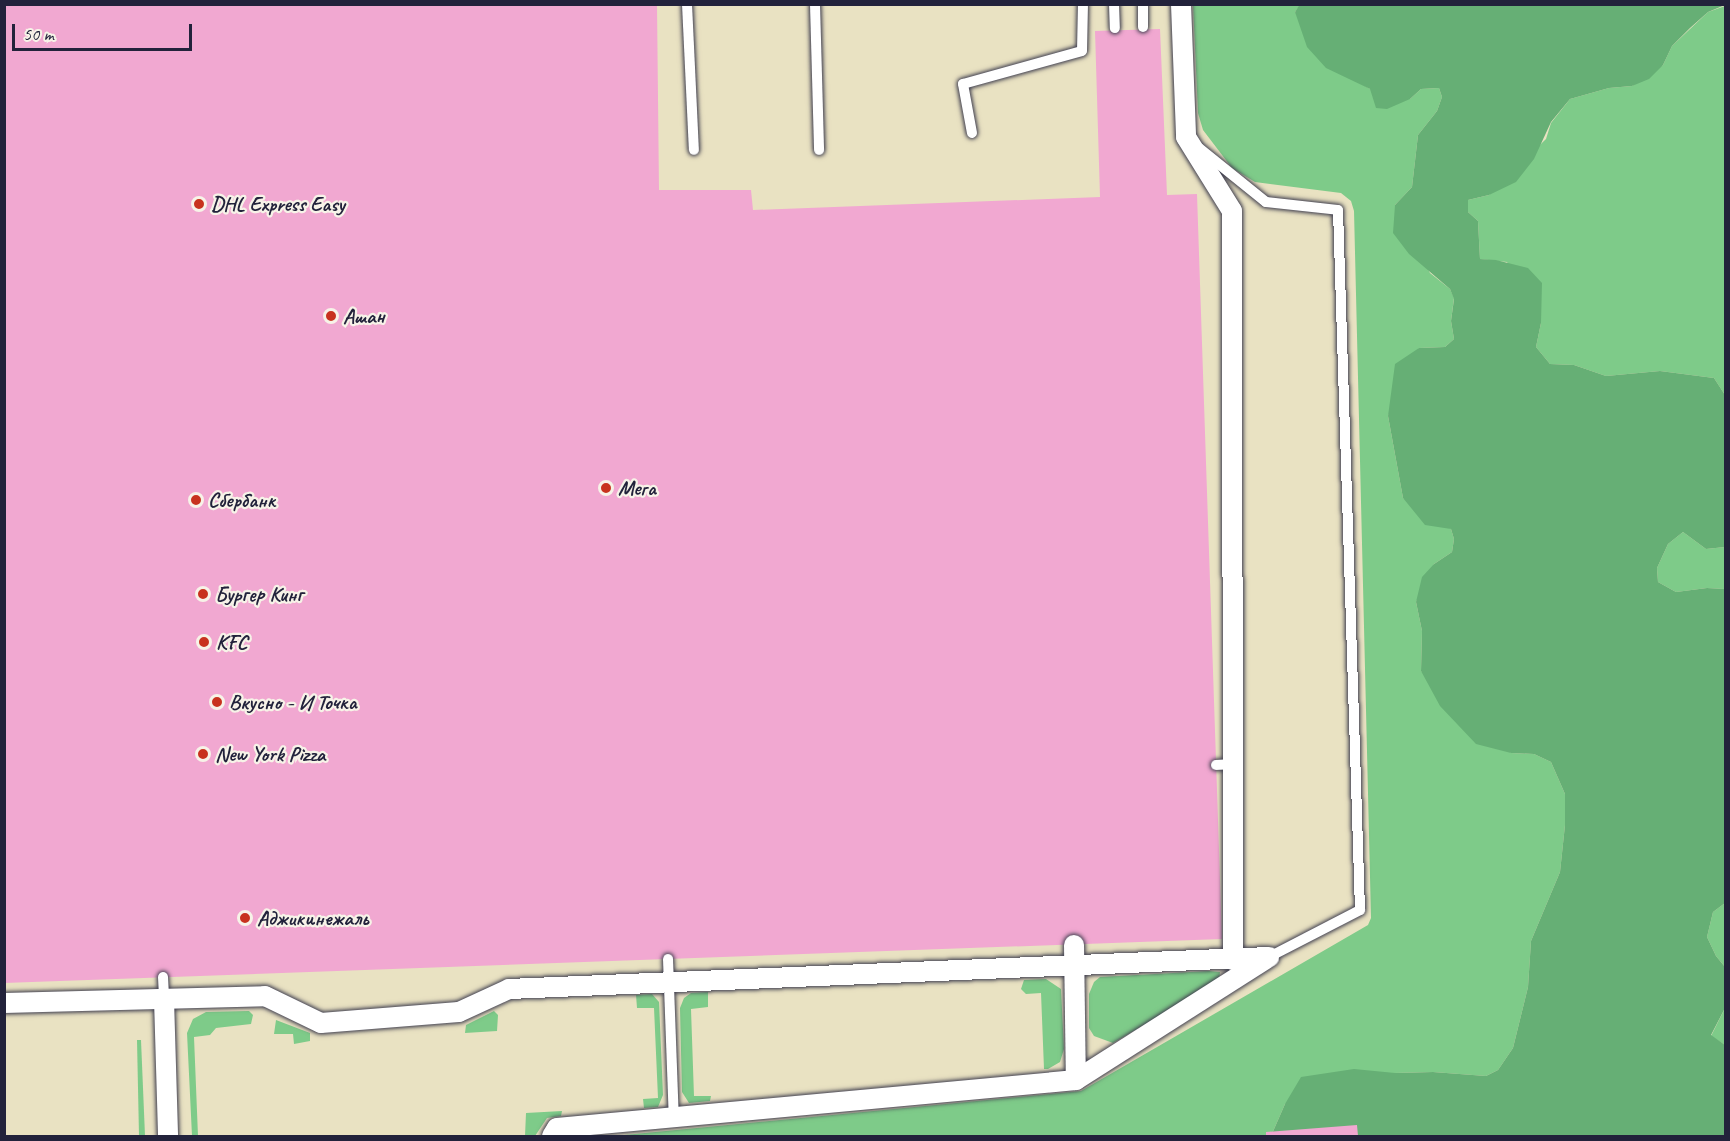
<!DOCTYPE html>
<html>
<head>
<meta charset="utf-8">
<style>
  body { margin:0 }
  #map { position:relative; width:1730px; height:1141px; overflow:hidden; background:#e9e2c2; font-family:Caveat,sans-serif }
  div>[style] { position:absolute }
  .green>* { inset:0; background:#7ecb89 }
  .forest>* { inset:0; background:#66af75 }
  .building>* { inset:0; background:#f1a8d1 }
  .roads { filter:drop-shadow(0 0 2px #403f4f) drop-shadow(0 0 2px #403f4f) }
  .lane>* { height:10px; margin:-5px; padding:0 5px; transform-origin:5px; border-radius:5px; background:#fff }
  .street>* { height:20px; margin:-10px; padding:0 10px; transform-origin:10px; border-radius:10px; background:#fff }
  .dots>* { width:16px; height:16px; translate:-50% -50%; box-sizing:border-box; border:3px solid #f7f3e8; border-radius:50% }
  span { translate:-50% -50%; white-space:nowrap; text-align:center; line-height:1.15; -webkit-text-stroke:4.5px #f7f3e8; paint-order:stroke }
  .poi-label { font-size:21px; color:#22223b; font-weight:700 }
  .left { translate:0 -50%; text-align:left }
  .frame { position:absolute; inset:0; border:6px solid #22223b; pointer-events:none }
  .scale { position:absolute; left:12px; top:24px; width:180px; height:27px; box-sizing:border-box; border:3px solid #22223b; border-top:0; padding-left:8px; font-size:18px; line-height:21px; white-space:nowrap; color:#22223b; -webkit-text-stroke:4px #f7f3e8; paint-order:stroke }
</style>
</head>
<body>
<div id="map">
  <div class="green">
    <i style="clip-path:polygon(1193px 5px,1300px 5px,1295px 12px,1355px 80px,1370px 89px,1410px 99px,1421px 89px,1439px 88px,1442px 97px,1437px 111px,1418px 135px,1412px 187px,1395px 205px,1430px 273px,1450px 289px,1454px 298px,1451px 321px,1454px 339px,1445px 347px,1419px 348px,1388px 416px,1403px 498px,1451px 529px,1454px 539px,1452px 552px,1434px 564px,1416px 602px,1422px 631px,1421px 671px,1511px 753px,1534px 754px,1551px 762px,1565px 794px,1565px 825px,1560px 872px,1531px 941px,1528px 987px,1513px 1048px,1498px 1070px,1486px 1076px,1433px 1072px,1395px 1073px,1285px 1104px,1271px 1136px,614px 1136px,1081px 1091px,1368px 925px,1371px 918px,1354px 211px,1351px 201px,1341px 193px,1255px 182px,1232px 168px,1203px 130px,1198px 113px)"></i>
    <i style="clip-path:polygon(1725px 6px,1725px 395px,1714px 378px,1660px 371px,1606px 376px,1574px 365px,1550px 364px,1536px 347px,1541px 323px,1507px 262px,1480px 259px,1478px 221px,1468px 212px,1468px 200px,1489px 195px,1546px 139px,1551px 123px,1570px 99px,1609px 88px,1632px 86px,1663px 65px,1672px 46px,1708px 12px)"></i>
    <i style="clip-path:polygon(1683px 532px,1706px 549px,1725px 547px,1725px 589px,1707px 588px,1676px 592px,1658px 582px,1657px 568px,1668px 544px)"></i>
    <i style="clip-path:polygon(1725px 903px,1725px 967px,1716px 956px,1707px 937px,1713px 912px)"></i>
    <i style="clip-path:polygon(1209px 971px,1220px 972px,1219px 981px,1113px 1043px,1094px 1036px,1089px 1028px,1089px 994px,1094px 982px,1100px 977px)"></i>
    <i style="clip-path:polygon(1046px 979px,1061px 989px,1064px 1049px,1060px 1062px,1048px 1069px,1044px 1069px,1041px 993px,1026px 994px,1021px 989px,1024px 980px)"></i>
    <i style="clip-path:polygon(708px 992px,708px 1007px,691px 1009px,694px 1096px,711px 1096px,710px 1101px,689px 1103px,682px 1092px,680px 1008px,684px 998px,691px 993px)"></i>
    <i style="clip-path:polygon(652px 994px,659px 1002px,663px 1095px,658px 1107px,644px 1108px,643px 1099px,658px 1098px,654px 1008px,637px 1008px,636px 995px)"></i>
    <i style="clip-path:polygon(1725px 1008px,1725px 1045px,1711px 1036px)"></i>
    <i style="clip-path:polygon(249px 1011px,253px 1015px,251px 1024px,216px 1028px,210px 1035px,194px 1037px,198px 1136px,192px 1136px,187px 1033px,193px 1019px,206px 1012px)"></i>
    <i style="clip-path:polygon(494px 1011px,498px 1015px,497px 1031px,465px 1033px,466px 1025px)"></i>
    <i style="clip-path:polygon(276px 1020px,310px 1033px,310px 1041px,294px 1044px,293px 1034px,274px 1034px)"></i>
    <i style="clip-path:polygon(137px 1040px,141px 1040px,145px 1136px,139px 1136px)"></i>
    <i style="clip-path:polygon(562px 1111px,561px 1116px,547px 1118px,535px 1136px,525px 1136px,526px 1113px)"></i>
  </div>
  <div class="forest">
    <i style="clip-path:polygon(1300px 4px,1725px 5px,1708px 12px,1690px 28px,1672px 46px,1663px 65px,1649px 79px,1632px 86px,1609px 88px,1570px 99px,1551px 122px,1534px 159px,1516px 182px,1489px 195px,1468px 200px,1468px 212px,1478px 221px,1480px 259px,1496px 260px,1528px 268px,1542px 283px,1541px 323px,1536px 347px,1550px 364px,1574px 365px,1606px 376px,1660px 371px,1714px 378px,1725px 395px,1725px 547px,1706px 549px,1683px 532px,1668px 544px,1657px 568px,1658px 582px,1676px 592px,1707px 588px,1725px 589px,1725px 903px,1713px 912px,1707px 937px,1716px 956px,1725px 967px,1725px 1008px,1711px 1035px,1725px 1045px,1725px 1136px,1271px 1136px,1285px 1104px,1301px 1077px,1354px 1069px,1395px 1073px,1433px 1072px,1486px 1076px,1498px 1070px,1513px 1048px,1528px 987px,1531px 941px,1560px 872px,1565px 825px,1565px 794px,1551px 762px,1534px 754px,1511px 753px,1476px 744px,1440px 706px,1421px 671px,1422px 631px,1416px 602px,1422px 577px,1434px 564px,1452px 552px,1454px 539px,1451px 529px,1425px 525px,1403px 498px,1388px 416px,1395px 364px,1419px 348px,1445px 347px,1454px 339px,1451px 321px,1454px 299px,1450px 289px,1409px 254px,1393px 233px,1395px 205px,1412px 187px,1418px 135px,1437px 111px,1442px 97px,1439px 88px,1421px 89px,1410px 99px,1387px 109px,1376px 108px,1370px 89px,1326px 68px,1307px 47px,1295px 12px)"></i>
  </div>
  <div class="building">
    <i style="clip-path:polygon(4px 5px,657px 5px,659px 190px,751px 190px,753px 210px,1100px 197px,1095px 31px,1160px 29px,1167px 195px,1197px 194px,1222px 939px,4px 983px)"></i>
    <i style="clip-path:polygon(1357px 1125px,1358px 1136px,1266px 1136px,1266px 1132px)"></i>
  </div>
  <div class="roads">
    <div class="lane">
      <i style="left:687px;top:4px;width:146px;rotate:87.3deg"></i>
      <i style="left:815px;top:4px;width:146px;rotate:88.4deg"></i>
      <i style="left:1114px;top:4px;width:24px;rotate:88deg"></i>
      <i style="left:1143px;top:4px;width:23px;rotate:90deg"></i>
      <i style="left:972px;top:133px;width:50px;rotate:-100.4deg"></i>
      <i style="left:963px;top:84px;width:123px;rotate:-15.5deg"></i>
      <i style="left:1082px;top:51px;width:47px;rotate:-88.8deg"></i>
      <i style="left:1199px;top:148px;width:86px;rotate:38.9deg"></i>
      <i style="left:1266px;top:202px;width:72px;rotate:6.3deg"></i>
      <i style="left:1338px;top:210px;width:700px;rotate:88.2deg"></i>
      <i style="left:1360px;top:910px;width:102px;rotate:152.7deg"></i>
      <i style="left:1216px;top:765px;width:17px;rotate:-3deg"></i>
      <i style="left:668px;top:959px;width:160px;rotate:87.9deg"></i>
      <i style="left:163px;top:977px;width:22px;rotate:87deg"></i>
    </div>
    <div class="street">
      <i style="left:1181px;top:4px;width:133px;rotate:87.8deg"></i>
      <i style="left:1186px;top:137px;width:87px;rotate:58.1deg"></i>
      <i style="left:1232px;top:211px;width:749px;rotate:89.92deg"></i>
      <i style="left:1074px;top:945px;width:135px;rotate:89.2deg"></i>
      <i style="left:164px;top:999px;width:137px;rotate:88.3deg"></i>
      <i style="left:4px;top:1003px;width:261px;rotate:-1.5deg"></i>
      <i style="left:265px;top:996px;width:62px;rotate:25.7deg"></i>
      <i style="left:321px;top:1023px;width:138px;rotate:-4.6deg"></i>
      <i style="left:459px;top:1012px;width:55px;rotate:-24.7deg"></i>
      <i style="left:509px;top:989px;width:761px;rotate:-2.41deg"></i>
      <i style="left:552px;top:1136px;width:9px;rotate:-58deg"></i>
      <i style="left:557px;top:1128px;width:521px;rotate:-5.28deg"></i>
      <i style="left:1076px;top:1080px;width:225px;rotate:-32.5deg"></i>
    </div>
  </div>
  <div class="dots">
    <i style="left:199px;top:204px;background:#c8321e"></i>
    <i style="left:331px;top:316px;background:#c8321e"></i>
    <i style="left:606px;top:488px;background:#c8321e"></i>
    <i style="left:196px;top:500px;background:#c8321e"></i>
    <i style="left:203px;top:594px;background:#c8321e"></i>
    <i style="left:204px;top:642px;background:#c8321e"></i>
    <i style="left:217px;top:702px;background:#c8321e"></i>
    <i style="left:203px;top:754px;background:#c8321e"></i>
    <i style="left:245px;top:918px;background:#c8321e"></i>
  </div>
  <div class="poi-label">
    <span class="left" style="left:211px;top:204px">DHL Express Easy</span>
    <span class="left" style="left:343px;top:316px">Ашан</span>
    <span class="left" style="left:618px;top:488px">Мега</span>
    <span class="left" style="left:208px;top:500px">Сбербанк</span>
    <span class="left" style="left:215px;top:594px">Бургер Кинг</span>
    <span class="left" style="left:216px;top:642px">KFC</span>
    <span class="left" style="left:229px;top:702px">Вкусно - И Точка</span>
    <span class="left" style="left:215px;top:754px">New York Pizza</span>
    <span class="left" style="left:257px;top:918px">Аджикинежаль</span>
  </div>
  <div class="frame"></div>
  <div class="scale">50 m</div>
</div>
</body>
</html>
